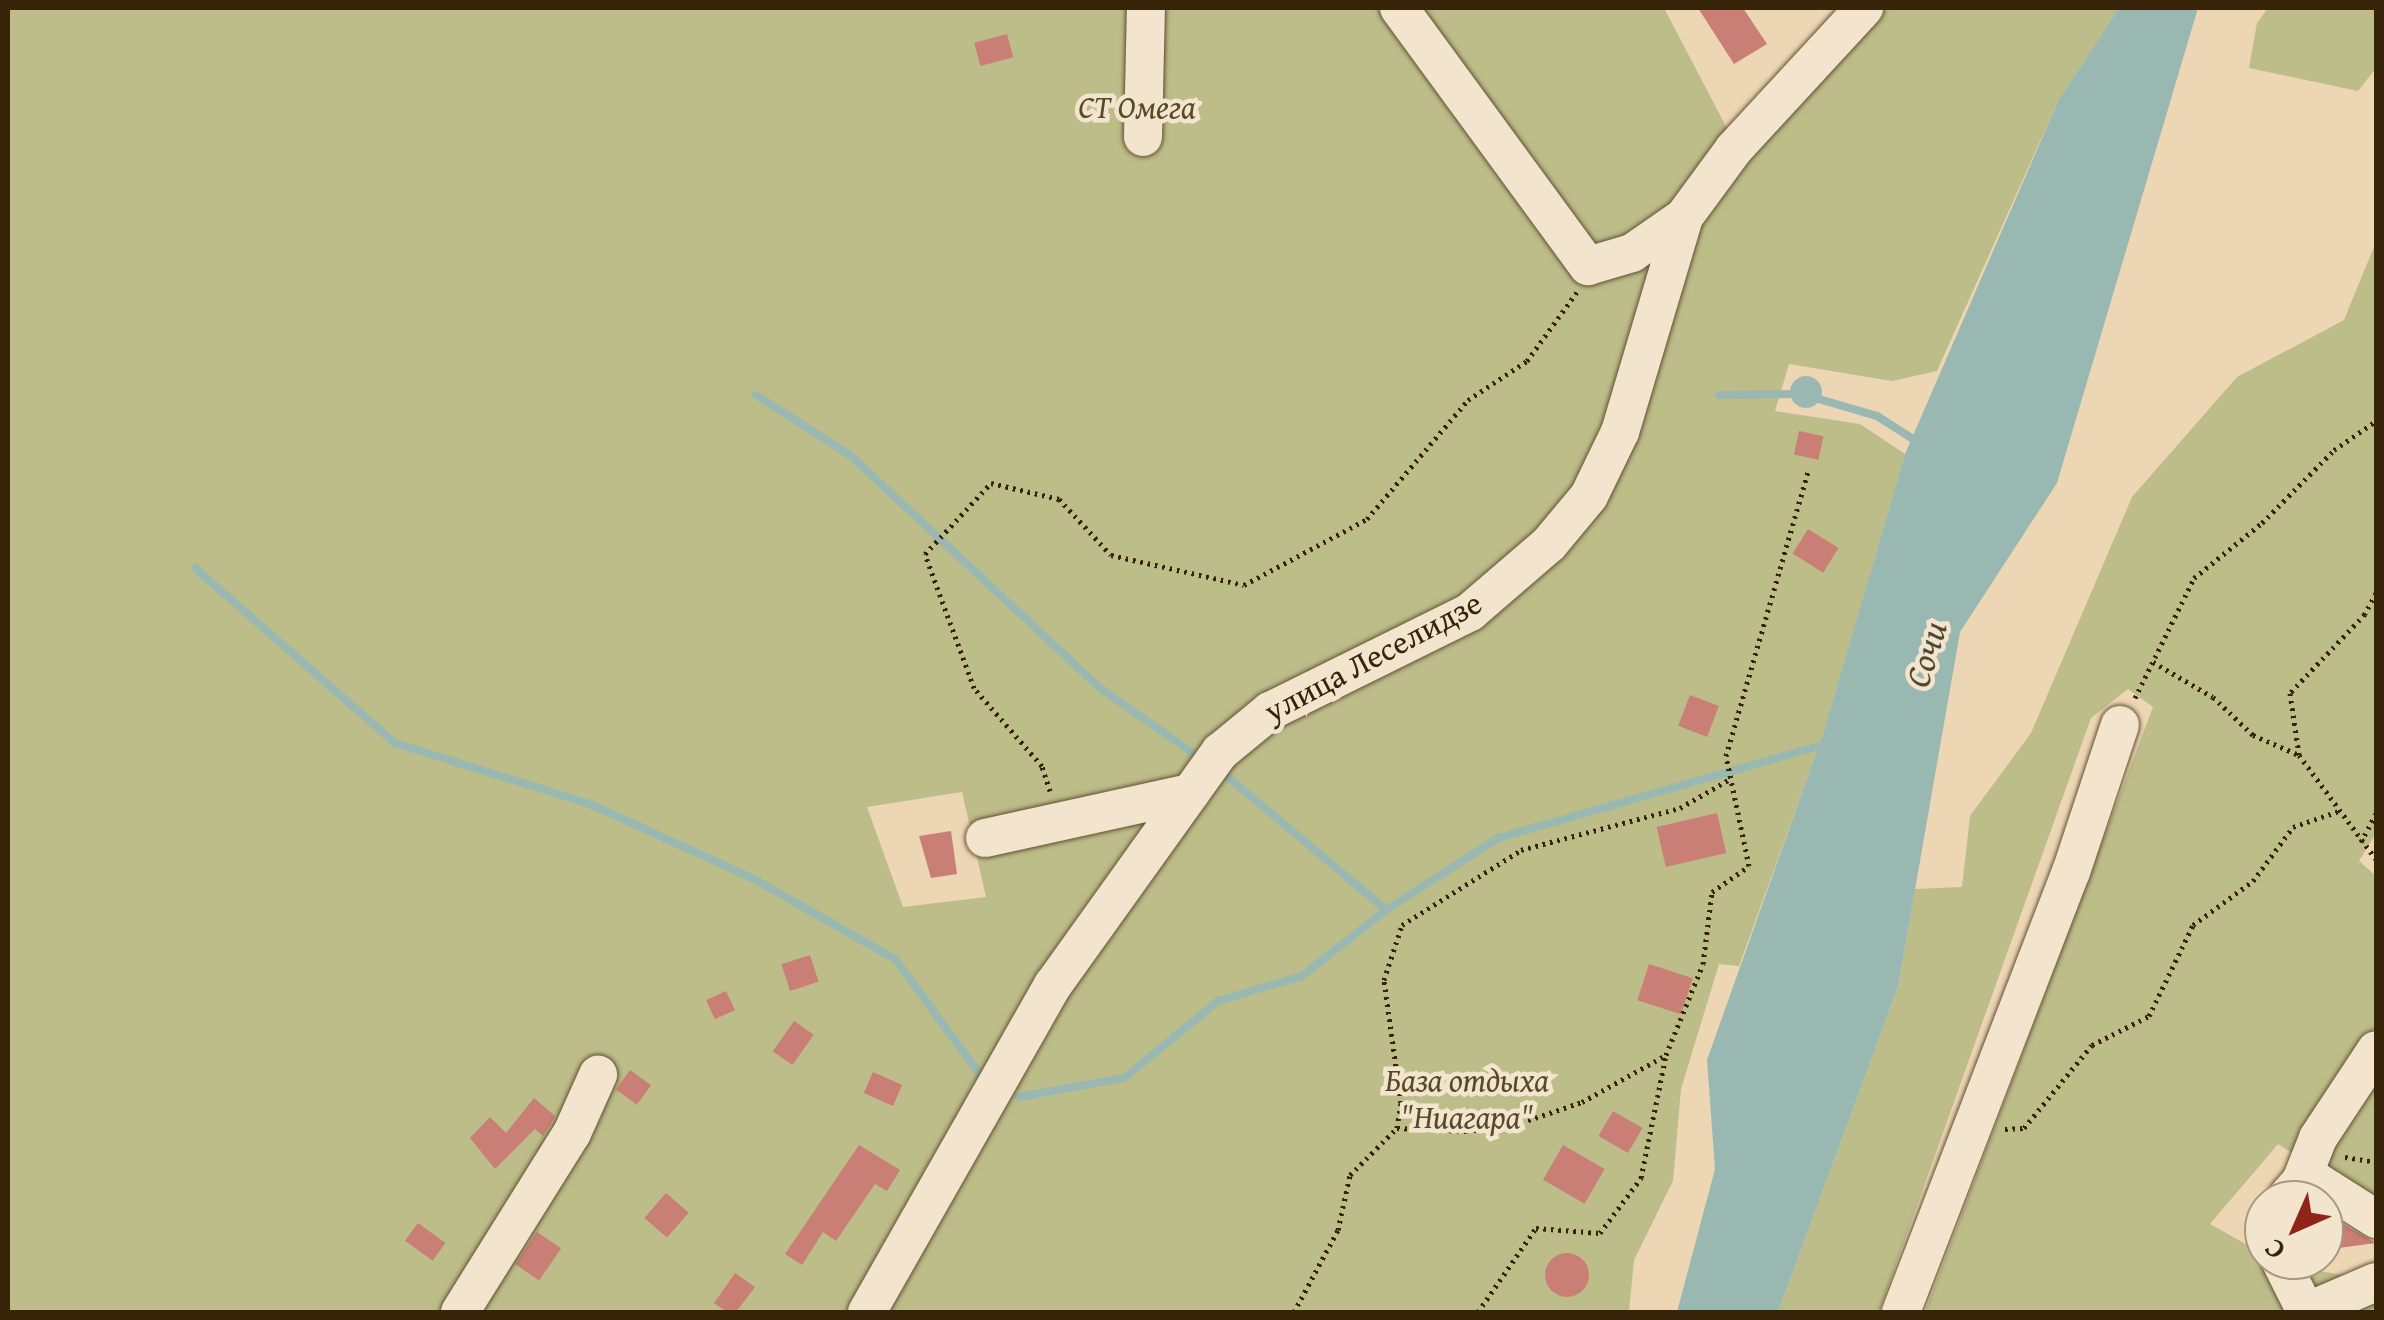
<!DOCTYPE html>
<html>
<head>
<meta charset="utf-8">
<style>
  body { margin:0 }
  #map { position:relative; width:2384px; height:1320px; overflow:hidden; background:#ecd6b3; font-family:"Gentium Book Plus",serif }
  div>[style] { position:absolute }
  .green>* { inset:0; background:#bcbd89 }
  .water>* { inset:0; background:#99b8b1 }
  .round { border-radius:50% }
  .stream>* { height:8px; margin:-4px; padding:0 4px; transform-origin:4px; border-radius:4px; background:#99b8b1 }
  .building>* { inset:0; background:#ca7f76; transform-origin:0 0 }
  .path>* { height:5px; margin-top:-2.5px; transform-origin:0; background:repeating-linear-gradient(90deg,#372408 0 2.5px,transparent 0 7.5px) }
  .roads { filter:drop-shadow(0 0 2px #645033) drop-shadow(0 0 2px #645033) }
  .minor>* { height:38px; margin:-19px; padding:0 19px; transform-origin:19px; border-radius:19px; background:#f3e4ce }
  span { translate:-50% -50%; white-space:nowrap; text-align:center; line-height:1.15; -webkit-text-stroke:9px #f3e4ce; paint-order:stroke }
  .park-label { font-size:32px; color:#584a28; font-style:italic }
  .street-label { font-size:32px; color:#372408 }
  .water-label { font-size:35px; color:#504932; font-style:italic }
  .frame { position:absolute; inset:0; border:10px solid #372408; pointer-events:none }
  .north { position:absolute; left:2244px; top:1180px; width:100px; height:100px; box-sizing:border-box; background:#f3e4ce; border:2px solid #a8977f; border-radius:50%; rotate:225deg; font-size:28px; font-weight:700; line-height:40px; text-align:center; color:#372408 }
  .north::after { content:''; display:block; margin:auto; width:35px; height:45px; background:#8f2418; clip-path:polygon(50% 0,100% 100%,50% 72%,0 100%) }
</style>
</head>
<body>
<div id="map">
  <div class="green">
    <i style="clip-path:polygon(evenodd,8px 8px,1664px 8px,1732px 138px,1848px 8px,2119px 8px,2059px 99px,1937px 371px,1892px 381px,1789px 364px,1775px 411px,1860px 424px,1905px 454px,1824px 732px,1739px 966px,1719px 964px,1681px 1089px,1673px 1181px,1634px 1260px,1629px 1312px,8px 1312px,8px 8px,962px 792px,986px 897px,903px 907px,867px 807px,962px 792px)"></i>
    <i style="clip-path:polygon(2268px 8px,2376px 8px,2376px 68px,2358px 91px,2249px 68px,2257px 23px)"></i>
    <i style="clip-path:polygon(2376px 242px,2376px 833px,2359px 861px,2376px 876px,2376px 1206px,2278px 1144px,2210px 1224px,2281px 1264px,2376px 1281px,2376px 1312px,1925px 1312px,2153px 707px,2128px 689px,2091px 718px,1879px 1312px,1778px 1312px,1898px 987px,1915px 889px,1962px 887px,1970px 816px,2031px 733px,2132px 497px,2237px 377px,2344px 320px)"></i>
  </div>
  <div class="water">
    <i style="clip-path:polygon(2119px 8px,2198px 8px,2057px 483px,1960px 632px,1898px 987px,1778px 1312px,1677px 1312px,1715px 1169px,1707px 1060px,1824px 731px,1905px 454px,2059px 99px)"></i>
    <i class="round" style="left:1790px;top:376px;width:32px;height:32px"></i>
  </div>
  <div class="stream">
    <i style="left:756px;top:395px;width:112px;rotate:32.6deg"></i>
    <i style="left:850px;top:455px;width:343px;rotate:43deg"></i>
    <i style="left:1101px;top:689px;width:119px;rotate:34.8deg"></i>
    <i style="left:1719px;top:395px;width:80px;rotate:-0.7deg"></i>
    <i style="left:1812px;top:397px;width:68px;rotate:16.3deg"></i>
    <i style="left:1877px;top:416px;width:49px;rotate:32.4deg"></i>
    <i style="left:195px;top:568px;width:266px;rotate:41.2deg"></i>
    <i style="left:395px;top:743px;width:204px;rotate:17.4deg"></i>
    <i style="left:590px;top:804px;width:180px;rotate:24.6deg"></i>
    <i style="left:754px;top:879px;width:162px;rotate:29.6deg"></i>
    <i style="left:895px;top:959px;width:142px;rotate:53.6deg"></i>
    <i style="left:1223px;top:773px;width:213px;rotate:40deg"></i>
    <i style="left:1019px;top:1097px;width:107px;rotate:-10.3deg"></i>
    <i style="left:1124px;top:1078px;width:122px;rotate:-39.3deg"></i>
    <i style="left:1218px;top:1001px;width:88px;rotate:-16.6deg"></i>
    <i style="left:1302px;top:976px;width:107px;rotate:-38.2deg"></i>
    <i style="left:1386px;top:910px;width:133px;rotate:-32.7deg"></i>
    <i style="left:1498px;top:838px;width:333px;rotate:-16deg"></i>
  </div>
  <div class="building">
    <i style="clip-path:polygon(1698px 8px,1743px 8px,1767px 44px,1734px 64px)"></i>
    <i style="left:1007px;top:34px;width:24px;height:34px;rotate:75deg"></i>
    <i style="left:1799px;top:431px;width:25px;height:24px;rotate:12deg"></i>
    <i style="left:1808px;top:529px;width:36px;height:29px;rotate:32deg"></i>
    <i style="left:1690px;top:695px;width:31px;height:33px;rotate:21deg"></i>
    <i style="left:1717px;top:813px;width:41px;height:62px;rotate:77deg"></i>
    <i style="clip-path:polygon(951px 831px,957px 874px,931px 878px,919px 836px)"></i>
    <i style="left:810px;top:955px;width:28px;height:30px;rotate:72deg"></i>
    <i style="left:1649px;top:964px;width:46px;height:38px;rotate:18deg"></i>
    <i style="left:726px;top:991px;width:21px;height:22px;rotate:65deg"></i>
    <i style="left:794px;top:1021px;width:24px;height:37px;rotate:35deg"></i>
    <i style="left:630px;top:1070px;width:26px;height:24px;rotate:36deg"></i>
    <i style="left:873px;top:1072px;width:32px;height:23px;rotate:24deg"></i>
    <i style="clip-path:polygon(534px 1098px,555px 1116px,552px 1122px,543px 1136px,535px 1129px,495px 1169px,470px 1138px,490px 1117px,506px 1133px)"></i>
    <i style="left:1613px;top:1111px;width:34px;height:29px;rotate:30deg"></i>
    <i style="clip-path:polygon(859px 1145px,900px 1170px,887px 1191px,875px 1184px,836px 1241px,823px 1232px,802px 1265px,785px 1254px)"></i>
    <i style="left:1563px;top:1145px;width:48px;height:40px;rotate:30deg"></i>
    <i style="left:666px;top:1193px;width:30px;height:33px;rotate:41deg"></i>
    <i style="clip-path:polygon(2324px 1217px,2331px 1217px,2376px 1243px,2331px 1249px,2324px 1241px)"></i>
    <i style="left:418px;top:1223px;width:34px;height:22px;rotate:36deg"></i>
    <i style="left:537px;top:1232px;width:29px;height:39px;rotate:34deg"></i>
    <i class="round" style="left:1545px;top:1253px;width:44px;height:44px"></i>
    <i style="clip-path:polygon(735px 1273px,755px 1287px,736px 1312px,727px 1312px,714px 1303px)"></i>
  </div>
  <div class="path">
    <i style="left:2376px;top:593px;width:24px;rotate:118deg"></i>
    <i style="left:2365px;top:614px;width:109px;rotate:133.5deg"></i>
    <i style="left:2290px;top:693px;width:63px;rotate:81.7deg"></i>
    <i style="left:2299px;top:755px;width:129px;rotate:53.5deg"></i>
    <i style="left:2153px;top:662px;width:69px;rotate:30.3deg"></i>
    <i style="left:2213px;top:697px;width:55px;rotate:43.5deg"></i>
    <i style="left:2253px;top:735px;width:50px;rotate:23.5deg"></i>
    <i style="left:2135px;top:698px;width:134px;rotate:-63.8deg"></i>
    <i style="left:2194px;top:578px;width:87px;rotate:-39deg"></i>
    <i style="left:2262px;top:523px;width:103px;rotate:-45.4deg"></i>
    <i style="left:2334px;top:450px;width:51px;rotate:-34.6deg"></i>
    <i style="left:1050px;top:791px;width:26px;rotate:-108deg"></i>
    <i style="left:1042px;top:766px;width:103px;rotate:-131.1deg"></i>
    <i style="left:974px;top:688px;width:143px;rotate:-110.1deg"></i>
    <i style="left:925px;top:554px;width:97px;rotate:-47.1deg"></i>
    <i style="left:991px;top:483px;width:70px;rotate:13.2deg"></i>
    <i style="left:1059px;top:499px;width:76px;rotate:47.1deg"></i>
    <i style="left:1111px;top:555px;width:136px;rotate:12.7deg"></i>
    <i style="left:1244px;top:585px;width:140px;rotate:-28.2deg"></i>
    <i style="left:1367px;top:519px;width:156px;rotate:-49.7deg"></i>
    <i style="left:1468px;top:400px;width:71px;rotate:-33.5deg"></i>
    <i style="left:1527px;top:361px;width:85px;rotate:-54.1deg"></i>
    <i style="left:2361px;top:842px;width:32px;rotate:-62deg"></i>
    <i style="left:1397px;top:1128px;width:69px;rotate:2.5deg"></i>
    <i style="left:1466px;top:1131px;width:48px;rotate:-7.1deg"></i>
    <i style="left:1514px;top:1125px;width:72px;rotate:-18.7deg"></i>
    <i style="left:1582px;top:1102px;width:96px;rotate:-29.2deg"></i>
    <i style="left:2005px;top:1129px;width:19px;rotate:-3deg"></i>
    <i style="left:2024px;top:1128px;width:107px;rotate:-50.7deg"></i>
    <i style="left:2092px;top:1045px;width:64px;rotate:-27deg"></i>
    <i style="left:2149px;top:1016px;width:101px;rotate:-64.2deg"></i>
    <i style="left:2193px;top:925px;width:74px;rotate:-36.3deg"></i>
    <i style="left:2253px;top:881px;width:67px;rotate:-53.5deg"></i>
    <i style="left:2293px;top:827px;width:49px;rotate:-19.2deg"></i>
    <i style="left:2345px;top:1157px;width:31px;rotate:9deg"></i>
    <i style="left:1294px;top:1312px;width:93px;rotate:-61.8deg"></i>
    <i style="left:1338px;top:1230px;width:56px;rotate:-77.7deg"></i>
    <i style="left:1350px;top:1175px;width:66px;rotate:-45deg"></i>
    <i style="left:1397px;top:1128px;width:25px;rotate:-81deg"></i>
    <i style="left:1401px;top:1103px;width:124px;rotate:-97.9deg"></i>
    <i style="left:1384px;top:980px;width:58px;rotate:-71.9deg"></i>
    <i style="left:1402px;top:925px;width:141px;rotate:-32.2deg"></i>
    <i style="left:1521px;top:850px;width:164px;rotate:-14.8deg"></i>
    <i style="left:1680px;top:808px;width:58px;rotate:-30.1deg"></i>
    <i style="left:1478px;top:1312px;width:102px;rotate:-55.4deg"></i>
    <i style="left:1536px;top:1228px;width:64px;rotate:4.5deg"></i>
    <i style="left:1600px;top:1233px;width:69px;rotate:-53.3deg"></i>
    <i style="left:1641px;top:1178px;width:126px;rotate:-78.5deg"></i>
    <i style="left:1666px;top:1055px;width:98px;rotate:-67.9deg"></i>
    <i style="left:1703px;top:964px;width:73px;rotate:-82.9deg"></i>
    <i style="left:1712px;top:892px;width:45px;rotate:-35.1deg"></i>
    <i style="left:1749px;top:866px;width:112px;rotate:-101.8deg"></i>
    <i style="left:1726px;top:756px;width:299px;rotate:-73.9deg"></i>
  </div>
  <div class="roads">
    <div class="minor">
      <i style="left:1399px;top:8px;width:320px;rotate:53.8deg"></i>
      <i style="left:1588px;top:266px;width:46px;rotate:-16.5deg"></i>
      <i style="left:1632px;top:253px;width:63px;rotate:-34.7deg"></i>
      <i style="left:1143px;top:137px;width:129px;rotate:-88.7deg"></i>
      <i style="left:985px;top:838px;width:210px;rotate:-12.4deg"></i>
      <i style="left:2301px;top:1181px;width:46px;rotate:-68.4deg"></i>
      <i style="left:2318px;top:1138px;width:105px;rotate:-56.6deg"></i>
      <i style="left:2287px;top:1197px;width:21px;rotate:-49deg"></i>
      <i style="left:2301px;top:1181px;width:15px"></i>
      <i style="left:2316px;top:1181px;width:71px;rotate:32.3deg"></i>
      <i style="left:2280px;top:1260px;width:58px;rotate:63.4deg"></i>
      <i style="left:460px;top:1312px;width:211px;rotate:-58deg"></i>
      <i style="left:572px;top:1133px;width:64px;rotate:-65.9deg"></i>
      <i style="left:867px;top:1312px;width:376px;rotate:-60.4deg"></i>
      <i style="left:1053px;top:985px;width:287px;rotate:-54.4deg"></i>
      <i style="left:1220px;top:752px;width:65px;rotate:-39.4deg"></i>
      <i style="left:1270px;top:711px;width:223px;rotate:-26.3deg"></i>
      <i style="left:1470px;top:612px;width:104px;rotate:-40.7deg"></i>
      <i style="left:1549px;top:544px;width:62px;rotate:-50.2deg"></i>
      <i style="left:1589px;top:496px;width:71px;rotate:-64.2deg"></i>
      <i style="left:1620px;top:432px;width:224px;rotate:-73.4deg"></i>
      <i style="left:1684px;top:217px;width:84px;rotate:-53.7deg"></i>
      <i style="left:1734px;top:149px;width:192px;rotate:-47.3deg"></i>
      <i style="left:1901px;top:1312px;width:472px;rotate:-68.9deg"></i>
      <i style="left:2071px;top:872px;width:155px;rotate:-71.6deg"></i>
      <i style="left:2306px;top:1312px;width:76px;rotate:-23.2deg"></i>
    </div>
  </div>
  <div class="park-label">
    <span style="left:1137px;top:107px">СТ Омега</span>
    <span style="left:1467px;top:1099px">База отдыха<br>"Ниагара"</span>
  </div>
  <div class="street-label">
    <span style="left:1373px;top:657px;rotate:-28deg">улица Леселидзе</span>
  </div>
  <div class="water-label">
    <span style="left:1926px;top:654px;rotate:-73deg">Сочи</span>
  </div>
  <div class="frame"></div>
  <div class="north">С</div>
</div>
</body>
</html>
